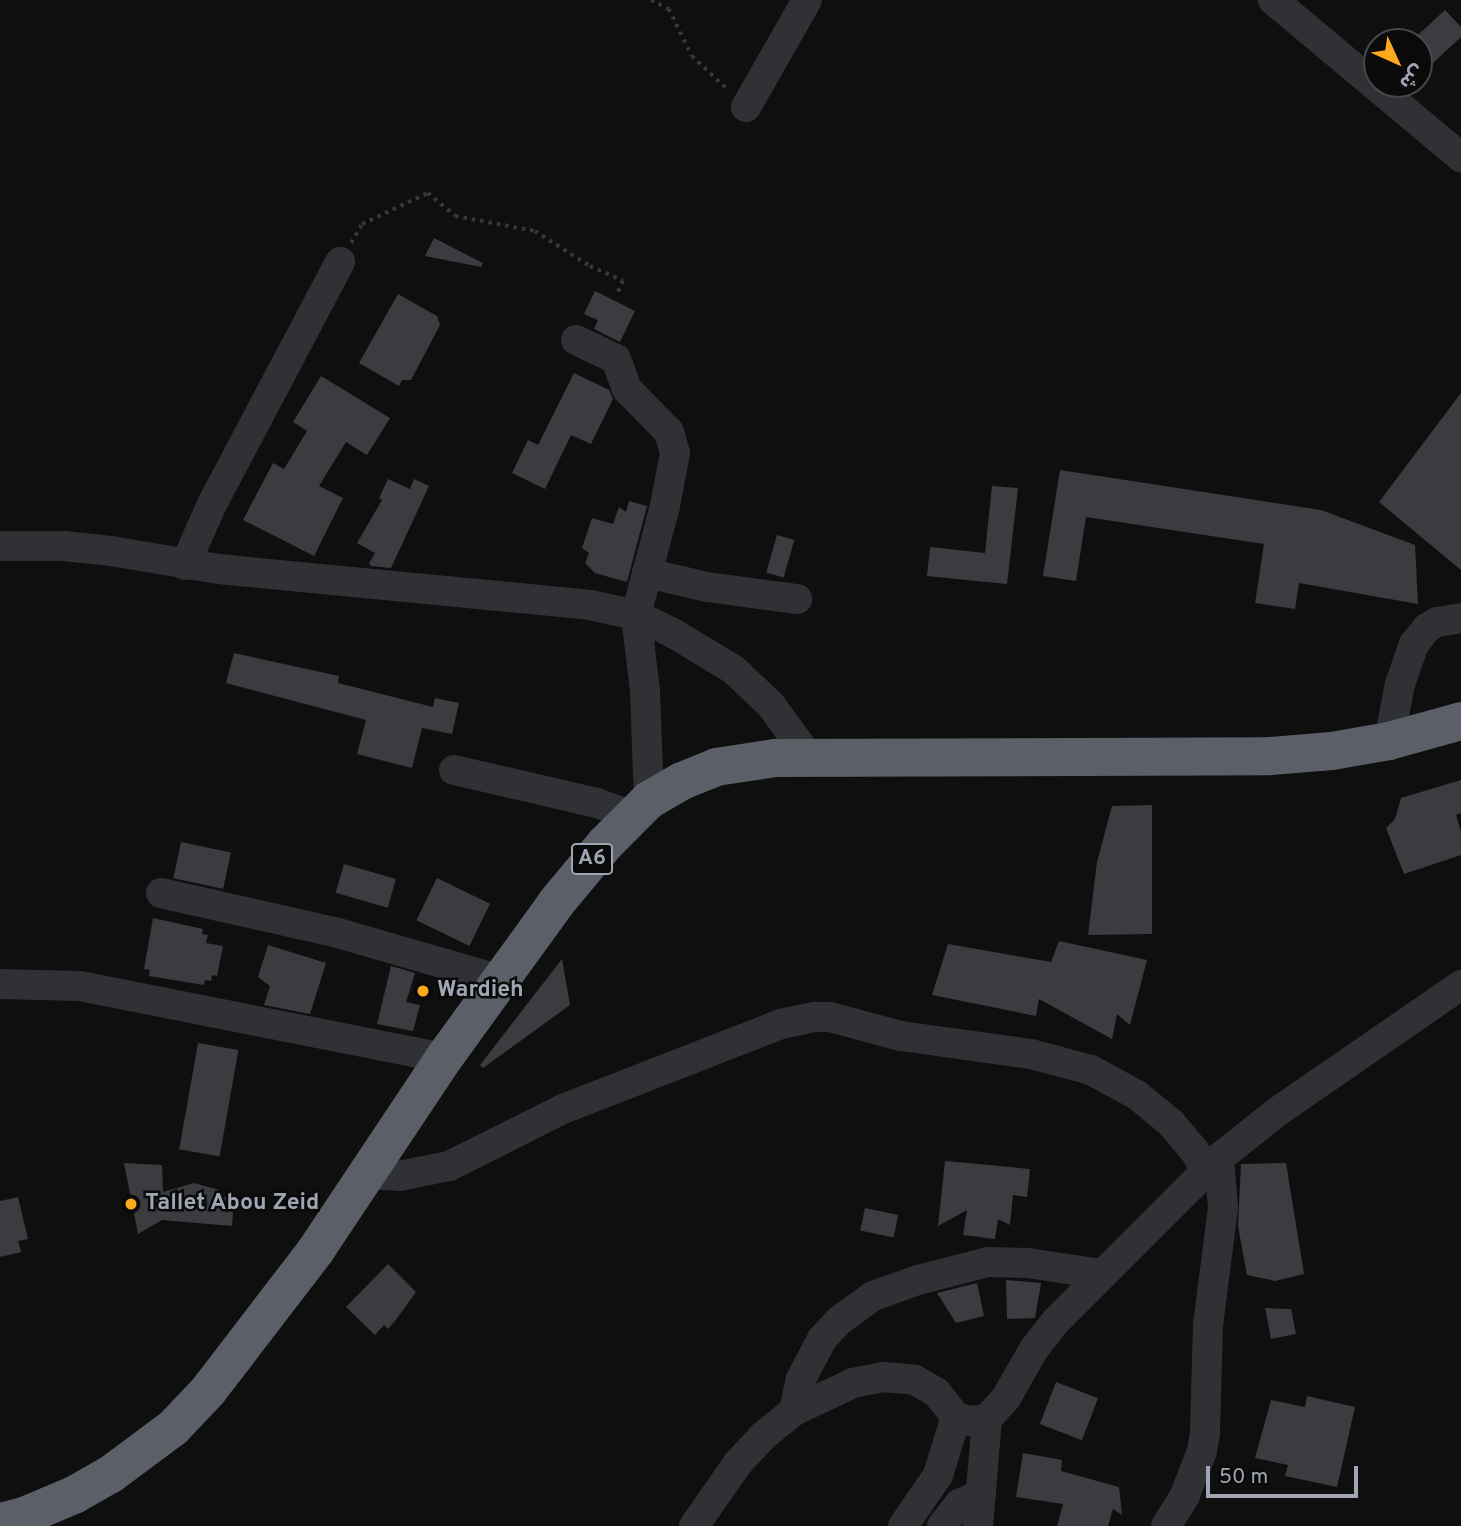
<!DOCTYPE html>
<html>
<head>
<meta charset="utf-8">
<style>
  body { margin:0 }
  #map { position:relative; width:1461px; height:1526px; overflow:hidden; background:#0f0f10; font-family:Overpass,"Noto Sans Arabic",sans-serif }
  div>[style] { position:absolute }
  .building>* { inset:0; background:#3b3c40; transform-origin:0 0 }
  .path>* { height:3.5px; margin-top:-1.75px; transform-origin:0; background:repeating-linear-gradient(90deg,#36383c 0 3.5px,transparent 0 8.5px) }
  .minor>* { height:30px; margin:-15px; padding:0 15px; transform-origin:15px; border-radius:15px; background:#303135 }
  .highway>* { height:38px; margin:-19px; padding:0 19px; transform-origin:19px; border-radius:19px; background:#5b5f67 }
  .dots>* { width:19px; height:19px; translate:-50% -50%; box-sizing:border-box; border:4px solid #0a0a0b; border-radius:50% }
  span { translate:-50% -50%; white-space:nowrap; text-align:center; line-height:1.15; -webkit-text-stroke:5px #0a0a0b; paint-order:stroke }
  .shield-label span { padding:2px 5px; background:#0a0a0b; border:2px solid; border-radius:5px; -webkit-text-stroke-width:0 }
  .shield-label { font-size:21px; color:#9fa5b2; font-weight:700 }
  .poi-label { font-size:23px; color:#9fa5b2; font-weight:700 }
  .left { translate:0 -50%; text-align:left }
  .north { position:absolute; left:1363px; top:28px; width:70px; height:70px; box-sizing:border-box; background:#0a0a0b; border:2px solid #46484e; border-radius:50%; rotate:135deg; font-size:19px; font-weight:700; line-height:28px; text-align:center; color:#9fa5b2 }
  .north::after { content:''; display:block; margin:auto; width:24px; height:32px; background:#fca91b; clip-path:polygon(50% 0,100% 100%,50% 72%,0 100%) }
  .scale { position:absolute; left:1206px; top:1466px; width:152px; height:32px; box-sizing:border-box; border:4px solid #9fa5b2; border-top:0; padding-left:9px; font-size:21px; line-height:24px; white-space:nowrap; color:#9fa5b2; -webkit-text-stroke:5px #0a0a0b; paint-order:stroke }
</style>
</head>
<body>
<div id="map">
  <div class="building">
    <i style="clip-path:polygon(1445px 10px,1461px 27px,1461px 37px,1419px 76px,1419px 34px)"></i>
    <i style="clip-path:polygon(434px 238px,483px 263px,481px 267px,425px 256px)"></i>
    <i style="clip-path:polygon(595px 291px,635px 311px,620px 342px,594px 329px,598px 320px,584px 314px)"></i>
    <i style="clip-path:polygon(398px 294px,437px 316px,440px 325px,411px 380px,402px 380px,399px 386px,359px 363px)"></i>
    <i style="clip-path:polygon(574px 373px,609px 390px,613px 399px,591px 444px,571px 435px,545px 489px,512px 473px,528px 440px,538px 445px)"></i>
    <i style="clip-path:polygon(321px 376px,390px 418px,367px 455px,346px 442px,319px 486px,343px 498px,314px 556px,243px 520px,273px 463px,284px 469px,307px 431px,293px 422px)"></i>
    <i style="clip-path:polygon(1461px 393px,1461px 570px,1379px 502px)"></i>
    <i style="clip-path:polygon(1060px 470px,1321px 510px,1415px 545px,1418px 604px,1299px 583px,1295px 609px,1255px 603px,1264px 544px,1086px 517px,1076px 581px,1043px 576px)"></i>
    <i style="clip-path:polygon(388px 479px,410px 489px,414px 479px,429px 486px,391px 568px,371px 566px,369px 563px,375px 553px,357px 543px,382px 500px,379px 498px)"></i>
    <i style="clip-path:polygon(992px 486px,1018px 488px,1007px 584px,927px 576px,930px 547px,985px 553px)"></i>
    <i style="clip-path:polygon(629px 501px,647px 506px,627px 582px,595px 573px,585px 563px,589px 553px,582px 548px,592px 518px,613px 524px,619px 507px,626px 512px)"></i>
    <i style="left:777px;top:535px;width:18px;height:39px;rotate:16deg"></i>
    <i style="clip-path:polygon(234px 653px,339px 676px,338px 683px,433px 707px,435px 698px,459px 703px,452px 734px,422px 728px,412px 768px,357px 754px,366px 720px,226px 683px)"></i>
    <i style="clip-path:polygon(1461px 780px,1461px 813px,1456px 815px,1461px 832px,1461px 855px,1404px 874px,1386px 828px,1395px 819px,1401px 798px)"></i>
    <i style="clip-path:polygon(1152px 805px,1152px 934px,1088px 935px,1097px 862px,1112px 806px)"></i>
    <i style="left:181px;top:842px;width:51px;height:37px;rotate:12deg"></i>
    <i style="left:344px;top:864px;width:54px;height:30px;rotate:16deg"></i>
    <i style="left:437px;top:878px;width:59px;height:47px;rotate:26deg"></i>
    <i style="clip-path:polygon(153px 918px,203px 929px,202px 934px,208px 935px,206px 943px,223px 946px,217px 976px,212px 975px,211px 981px,205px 980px,204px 985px,149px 976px,150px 970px,144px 969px)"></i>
    <i style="clip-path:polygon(1059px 941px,1147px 960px,1130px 1025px,1117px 1014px,1112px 1039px,1039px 999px,1036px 1016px,932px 995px,948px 944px,1051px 962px)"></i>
    <i style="clip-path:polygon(268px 945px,326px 963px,310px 1014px,264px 1005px,270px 986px,258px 977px)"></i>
    <i style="clip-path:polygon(562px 959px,570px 1005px,483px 1068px,480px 1065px)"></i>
    <i style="clip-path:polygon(391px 966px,415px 973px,406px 1002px,420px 1005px,413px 1031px,377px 1024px)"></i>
    <i style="left:198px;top:1043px;width:41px;height:108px;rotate:10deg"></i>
    <i style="clip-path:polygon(945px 1161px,1030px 1169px,1027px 1197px,1013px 1195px,1010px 1225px,998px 1219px,995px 1239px,963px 1235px,967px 1210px,938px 1226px)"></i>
    <i style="clip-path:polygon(124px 1163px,162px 1165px,163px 1192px,194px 1183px,219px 1190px,219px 1197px,234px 1197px,232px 1226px,162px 1220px,138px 1234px)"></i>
    <i style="clip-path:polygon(1286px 1163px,1304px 1274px,1275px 1281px,1247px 1275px,1238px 1226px,1241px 1164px)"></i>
    <i style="clip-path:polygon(18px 1197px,28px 1239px,18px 1241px,21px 1252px,0 1257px,0 1201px)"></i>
    <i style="left:865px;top:1208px;width:34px;height:23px;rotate:12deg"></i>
    <i style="clip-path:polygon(388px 1264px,416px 1292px,395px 1321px,388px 1329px,384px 1325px,375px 1335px,346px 1307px)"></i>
    <i style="clip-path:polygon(1006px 1280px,1041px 1283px,1035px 1318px,1007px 1319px)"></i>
    <i style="clip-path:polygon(977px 1283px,984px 1316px,956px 1323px,937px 1293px)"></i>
    <i style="clip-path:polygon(1265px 1308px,1291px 1309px,1296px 1334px,1271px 1339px)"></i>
    <i style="left:1056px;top:1382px;width:45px;height:45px;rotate:21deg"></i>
    <i style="clip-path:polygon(1307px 1396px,1355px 1407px,1337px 1487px,1285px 1476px,1288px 1465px,1255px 1458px,1271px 1400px,1305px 1407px)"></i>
    <i style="clip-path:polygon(1023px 1453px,1062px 1460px,1061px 1471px,1119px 1487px,1122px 1515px,1113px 1509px,1108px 1526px,1057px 1526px,1063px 1504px,1016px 1497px)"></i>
  </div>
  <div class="path">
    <i style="left:651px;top:0;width:20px;rotate:27deg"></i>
    <i style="left:669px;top:9px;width:52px;rotate:63.9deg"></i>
    <i style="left:692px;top:56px;width:48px;rotate:43.3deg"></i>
    <i style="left:351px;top:243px;width:22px;rotate:-60deg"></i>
    <i style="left:362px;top:224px;width:73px;rotate:-25.2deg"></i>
    <i style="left:428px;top:193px;width:35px;rotate:40deg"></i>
    <i style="left:455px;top:216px;width:81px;rotate:10.6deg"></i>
    <i style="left:535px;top:231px;width:65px;rotate:32.5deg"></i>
    <i style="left:590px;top:266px;width:36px;rotate:24deg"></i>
    <i style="left:623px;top:281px;width:13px;rotate:113deg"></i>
  </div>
  <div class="minor">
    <i style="left:1273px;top:0;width:245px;rotate:39.9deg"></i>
    <i style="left:746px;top:107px;width:123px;rotate:-60.3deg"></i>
    <i style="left:576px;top:340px;width:44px;rotate:25.4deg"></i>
    <i style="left:616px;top:359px;width:32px;rotate:70deg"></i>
    <i style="left:627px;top:389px;width:60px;rotate:45.7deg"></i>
    <i style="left:669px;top:432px;width:22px;rotate:74deg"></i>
    <i style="left:675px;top:453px;width:54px;rotate:100.7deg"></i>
    <i style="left:665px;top:506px;width:113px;rotate:104.9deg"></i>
    <i style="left:636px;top:615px;width:41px;rotate:25.9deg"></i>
    <i style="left:673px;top:633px;width:71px;rotate:31.2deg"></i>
    <i style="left:734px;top:670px;width:51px;rotate:43.4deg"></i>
    <i style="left:771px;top:705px;width:63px;rotate:54deg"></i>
    <i style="left:0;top:546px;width:63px"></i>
    <i style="left:63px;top:546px;width:48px;rotate:5.9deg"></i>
    <i style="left:111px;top:551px;width:109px;rotate:9.5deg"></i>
    <i style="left:218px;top:569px;width:374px;rotate:5.5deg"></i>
    <i style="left:590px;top:605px;width:47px;rotate:12.3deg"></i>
    <i style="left:636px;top:615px;width:76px;rotate:83.2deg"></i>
    <i style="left:645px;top:690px;width:110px;rotate:87.9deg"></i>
    <i style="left:185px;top:565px;width:67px;rotate:-66.1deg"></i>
    <i style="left:212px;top:504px;width:274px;rotate:-62.1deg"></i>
    <i style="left:647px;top:573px;width:62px;rotate:13.1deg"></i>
    <i style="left:707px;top:587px;width:91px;rotate:7.6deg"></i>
    <i style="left:1389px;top:741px;width:58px;rotate:-79.1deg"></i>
    <i style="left:1400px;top:684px;width:42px;rotate:-70.7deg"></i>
    <i style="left:1414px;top:644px;width:21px;rotate:-51deg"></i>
    <i style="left:1427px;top:628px;width:12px;rotate:-31deg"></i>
    <i style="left:1437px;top:622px;width:24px;rotate:-9deg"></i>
    <i style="left:454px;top:770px;width:147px;rotate:13deg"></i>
    <i style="left:597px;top:803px;width:38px;rotate:20deg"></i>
    <i style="left:161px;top:893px;width:181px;rotate:12.7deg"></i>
    <i style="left:338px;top:933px;width:170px;rotate:16.1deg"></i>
    <i style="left:0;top:984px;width:80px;rotate:1.4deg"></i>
    <i style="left:80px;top:986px;width:371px;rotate:11.2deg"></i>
    <i style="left:365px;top:1174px;width:34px;rotate:3deg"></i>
    <i style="left:399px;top:1176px;width:51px;rotate:-11.3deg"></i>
    <i style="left:449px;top:1166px;width:127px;rotate:-26.6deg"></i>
    <i style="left:563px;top:1109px;width:234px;rotate:-21.3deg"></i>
    <i style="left:781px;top:1024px;width:35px;rotate:-12deg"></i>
    <i style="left:815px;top:1017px;width:15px"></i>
    <i style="left:830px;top:1017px;width:73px;rotate:15deg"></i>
    <i style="left:901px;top:1036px;width:131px;rotate:7.9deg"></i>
    <i style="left:1031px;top:1054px;width:62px;rotate:14.9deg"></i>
    <i style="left:1091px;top:1070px;width:52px;rotate:28.5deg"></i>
    <i style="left:1137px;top:1095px;width:44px;rotate:39.5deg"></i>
    <i style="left:1171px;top:1123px;width:35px;rotate:50deg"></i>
    <i style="left:1194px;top:1150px;width:23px;rotate:59deg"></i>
    <i style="left:794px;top:1411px;width:33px;rotate:-78deg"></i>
    <i style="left:801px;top:1379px;width:45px;rotate:-62.3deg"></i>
    <i style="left:822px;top:1339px;width:26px;rotate:-47deg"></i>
    <i style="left:840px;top:1320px;width:41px;rotate:-36deg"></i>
    <i style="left:873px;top:1296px;width:48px;rotate:-19.6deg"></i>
    <i style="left:918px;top:1280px;width:72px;rotate:-14.4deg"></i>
    <i style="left:988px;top:1262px;width:40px;rotate:1.4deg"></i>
    <i style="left:1028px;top:1263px;width:74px;rotate:8.6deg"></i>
    <i style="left:694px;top:1526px;width:77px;rotate:-55.1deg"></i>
    <i style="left:738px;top:1463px;width:37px;rotate:-47deg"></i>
    <i style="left:763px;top:1436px;width:40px;rotate:-39deg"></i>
    <i style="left:794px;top:1411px;width:65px;rotate:-25.4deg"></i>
    <i style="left:853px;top:1383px;width:31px;rotate:-11deg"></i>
    <i style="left:883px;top:1377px;width:32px;rotate:5deg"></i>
    <i style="left:915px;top:1380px;width:24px;rotate:30deg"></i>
    <i style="left:936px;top:1392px;width:32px;rotate:51deg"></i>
    <i style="left:956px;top:1417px;width:16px;rotate:15deg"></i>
    <i style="left:971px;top:1421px;width:16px;rotate:-7deg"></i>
    <i style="left:987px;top:1419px;width:28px;rotate:-48deg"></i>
    <i style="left:1006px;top:1398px;width:56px;rotate:-60.3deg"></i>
    <i style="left:1034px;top:1349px;width:36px;rotate:-52deg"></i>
    <i style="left:1056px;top:1321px;width:231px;rotate:-45deg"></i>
    <i style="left:1219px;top:1158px;width:74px;rotate:-38.4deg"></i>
    <i style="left:1277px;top:1112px;width:224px;rotate:-34.6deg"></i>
    <i style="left:903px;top:1526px;width:62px;rotate:-55.5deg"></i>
    <i style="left:938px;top:1475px;width:61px;rotate:-72.8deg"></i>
    <i style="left:942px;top:1526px;width:28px;rotate:-52deg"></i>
    <i style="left:959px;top:1504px;width:24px;rotate:-24deg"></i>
    <i style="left:978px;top:1526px;width:107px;rotate:-85.2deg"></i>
    <i style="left:1166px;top:1526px;width:36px;rotate:-58deg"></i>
    <i style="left:1185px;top:1495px;width:47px;rotate:-68.9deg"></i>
    <i style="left:1202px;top:1451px;width:19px;rotate:-81deg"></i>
    <i style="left:1205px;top:1432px;width:107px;rotate:-88.4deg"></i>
    <i style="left:1208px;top:1325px;width:118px;rotate:-82.7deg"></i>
    <i style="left:1223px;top:1208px;width:50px;rotate:-94.6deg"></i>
  </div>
  <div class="highway">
    <i style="left:0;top:1522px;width:25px;rotate:-14deg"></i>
    <i style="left:24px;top:1516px;width:54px;rotate:-22.8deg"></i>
    <i style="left:74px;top:1495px;width:43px;rotate:-29.6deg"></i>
    <i style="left:111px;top:1474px;width:77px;rotate:-36.6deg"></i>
    <i style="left:173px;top:1428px;width:51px;rotate:-46.6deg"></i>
    <i style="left:208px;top:1391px;width:178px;rotate:-52.5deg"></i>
    <i style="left:316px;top:1250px;width:231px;rotate:-56.3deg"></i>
    <i style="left:444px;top:1058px;width:191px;rotate:-54.1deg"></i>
    <i style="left:556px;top:903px;width:77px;rotate:-50.3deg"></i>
    <i style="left:605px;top:844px;width:62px;rotate:-45deg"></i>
    <i style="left:649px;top:800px;width:38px;rotate:-30deg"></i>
    <i style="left:682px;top:781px;width:37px;rotate:-22deg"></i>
    <i style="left:716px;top:767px;width:60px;rotate:-8.7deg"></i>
    <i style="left:775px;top:758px;width:495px;rotate:-0.2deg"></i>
    <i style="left:1270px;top:756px;width:62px;rotate:-4.6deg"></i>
    <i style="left:1332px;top:751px;width:58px;rotate:-10deg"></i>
    <i style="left:1389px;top:741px;width:75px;rotate:-15.5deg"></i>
  </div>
  <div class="dots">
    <i style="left:423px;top:991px;background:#fca91b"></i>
    <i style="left:131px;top:1204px;background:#fca91b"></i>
  </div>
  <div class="shield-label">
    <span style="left:592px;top:859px">A6</span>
  </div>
  <div class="poi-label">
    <span class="left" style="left:437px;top:991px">Wardieh</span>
    <span class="left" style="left:145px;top:1204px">Tallet Abou Zeid</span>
  </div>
  <div class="north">ش</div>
  <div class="scale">50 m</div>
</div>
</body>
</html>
